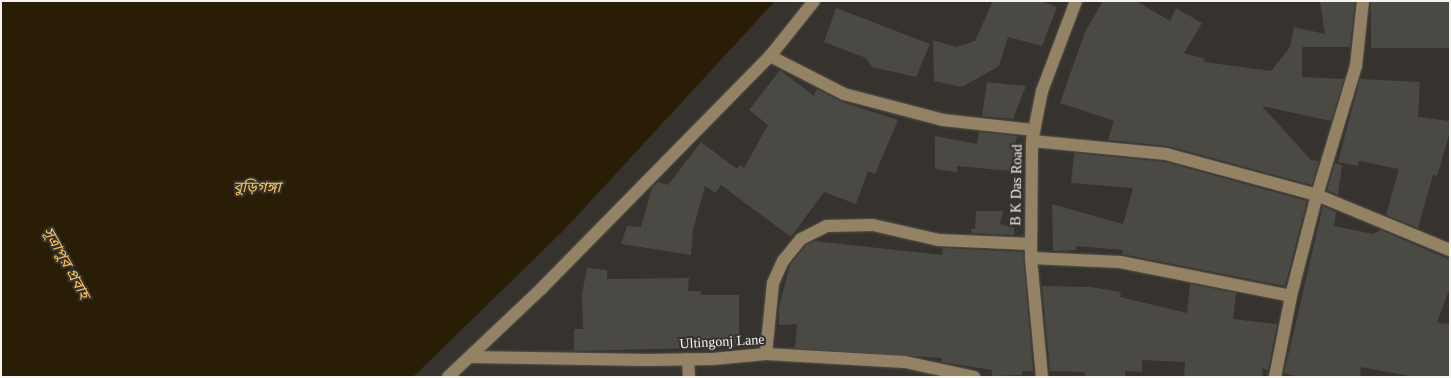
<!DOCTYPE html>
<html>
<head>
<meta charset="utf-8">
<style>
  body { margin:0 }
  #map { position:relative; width:1451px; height:378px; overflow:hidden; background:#36332e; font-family:"Times New Roman","Noto Sans Bengali",serif }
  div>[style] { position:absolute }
  .water>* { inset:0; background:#291d05 }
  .building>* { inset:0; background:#4b4943; transform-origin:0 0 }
  .roads { filter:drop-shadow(0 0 1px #55524d) drop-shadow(0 0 1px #55524d) }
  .minor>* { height:12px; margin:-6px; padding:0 6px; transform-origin:6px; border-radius:6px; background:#938264 }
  span { translate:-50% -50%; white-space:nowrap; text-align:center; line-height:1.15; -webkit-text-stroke:4px #36332e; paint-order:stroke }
  .street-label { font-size:14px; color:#f6f4f1 }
  .water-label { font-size:15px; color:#f8c25a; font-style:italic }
  .frame { position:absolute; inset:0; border:2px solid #f6f4f1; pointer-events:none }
</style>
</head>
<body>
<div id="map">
  <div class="water">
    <i style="clip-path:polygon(1px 1px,775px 1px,564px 230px,413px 377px,1px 377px)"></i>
  </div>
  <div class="building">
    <i style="clip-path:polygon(993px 1px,1041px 1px,1057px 7px,1042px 46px,1008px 37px,999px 66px,962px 87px,934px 81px,933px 40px,956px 47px,975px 41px)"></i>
    <i style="clip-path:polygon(1103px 1px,1136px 1px,1170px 21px,1176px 8px,1202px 23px,1184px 53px,1205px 59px,1204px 62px,1271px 71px,1290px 47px,1294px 27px,1325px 34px,1320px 1px,1355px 1px,1350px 47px,1302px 47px,1302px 77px,1344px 79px,1331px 121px,1262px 106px,1311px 160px,1319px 161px,1312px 185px,1168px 146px,1108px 140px,1114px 121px,1060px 103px,1085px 32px)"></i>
    <i style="left:1371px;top:1px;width:79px;height:47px"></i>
    <i style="clip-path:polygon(836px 8px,930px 44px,916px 77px,872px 67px,866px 58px,824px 42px)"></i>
    <i style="clip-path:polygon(780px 70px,814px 96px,817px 89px,842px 102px,898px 120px,875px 174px,868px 171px,856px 204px,824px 192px,791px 237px,721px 185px,715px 193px,705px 186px,693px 230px,691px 255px,621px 244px,627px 226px,641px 227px,652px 188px,658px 182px,668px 185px,701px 142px,737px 169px,740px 165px,744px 168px,768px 125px,749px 110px)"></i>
    <i style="clip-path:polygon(1360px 79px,1420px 82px,1418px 117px,1450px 121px,1450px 132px,1437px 176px,1433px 175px,1418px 228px,1386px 215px,1399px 169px,1359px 161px,1358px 166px,1338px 162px)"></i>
    <i style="clip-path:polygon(987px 82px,1026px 86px,1013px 119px,982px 116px)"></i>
    <i style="clip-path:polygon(979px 132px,1017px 136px,1010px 171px,957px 166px,957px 172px,935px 169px,935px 136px,977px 144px)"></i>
    <i style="clip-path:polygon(1074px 153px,1165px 162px,1307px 201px,1285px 286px,1122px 254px,1123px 250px,1076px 246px,1076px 250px,1053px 251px,1052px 204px,1123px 224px,1133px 188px,1071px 183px)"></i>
    <i style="clip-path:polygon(1335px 163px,1342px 165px,1338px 195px,1327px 190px)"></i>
    <i style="clip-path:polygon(1323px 206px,1336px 212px,1334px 226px,1373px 234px,1381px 230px,1450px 260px,1450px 287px,1437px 323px,1450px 324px,1449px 377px,1415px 377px,1361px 367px,1360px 377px,1298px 377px,1284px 373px)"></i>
    <i style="clip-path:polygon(976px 211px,1003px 211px,1000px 224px,1014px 228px,1014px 235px,972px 233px,971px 229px,975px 229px)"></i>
    <i style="clip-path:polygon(814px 241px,942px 255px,943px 248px,1023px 252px,1033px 371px,1022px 371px,1022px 375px,992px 376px,992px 370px,941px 362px,942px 358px,795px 348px,797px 324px,779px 325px,779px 307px,790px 265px,806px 245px)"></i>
    <i style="clip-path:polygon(587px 268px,607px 270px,607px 279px,689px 278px,688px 291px,701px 291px,701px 295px,739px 295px,739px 347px,574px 351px,574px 329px,583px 329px,582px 294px)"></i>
    <i style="clip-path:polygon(1190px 284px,1236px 293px,1233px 319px,1277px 324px,1268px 370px,1262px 368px,1263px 377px,1184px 377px,1185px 362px,1142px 360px,1142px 372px,1125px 371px,1125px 377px,1085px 377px,1085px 372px,1050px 371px,1042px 286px,1091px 287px,1121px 292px,1120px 297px,1187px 313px)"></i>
  </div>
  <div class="roads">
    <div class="minor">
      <i style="left:770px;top:56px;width:83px;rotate:27.2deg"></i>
      <i style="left:844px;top:94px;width:102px;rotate:14.7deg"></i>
      <i style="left:943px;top:120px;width:92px;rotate:6.3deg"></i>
      <i style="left:1032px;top:141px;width:135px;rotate:5.5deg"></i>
      <i style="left:1166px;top:154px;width:156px;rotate:15.2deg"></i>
      <i style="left:1317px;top:195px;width:144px;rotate:22.5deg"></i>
      <i style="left:1031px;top:258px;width:89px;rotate:2.6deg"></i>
      <i style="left:1120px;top:262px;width:174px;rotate:11.2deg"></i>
      <i style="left:766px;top:354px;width:71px;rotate:-84.4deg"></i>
      <i style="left:773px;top:283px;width:24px;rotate:-66deg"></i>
      <i style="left:783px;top:261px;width:28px;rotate:-51deg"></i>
      <i style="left:801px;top:239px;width:28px;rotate:-27deg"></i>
      <i style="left:826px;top:226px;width:47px;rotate:-1.2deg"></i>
      <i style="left:873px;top:225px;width:68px;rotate:12.8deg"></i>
      <i style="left:939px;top:240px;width:92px;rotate:2.5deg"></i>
      <i style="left:470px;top:357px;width:177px;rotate:1deg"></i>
      <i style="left:647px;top:360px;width:66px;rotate:-0.9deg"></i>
      <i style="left:713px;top:359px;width:53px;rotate:-5.4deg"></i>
      <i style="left:766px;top:354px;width:139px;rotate:3.3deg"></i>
      <i style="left:905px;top:362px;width:71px;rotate:12.3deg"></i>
      <i style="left:688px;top:359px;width:18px;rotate:87deg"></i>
      <i style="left:448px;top:377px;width:129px;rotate:-43.4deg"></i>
      <i style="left:542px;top:288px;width:325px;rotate:-45.5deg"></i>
      <i style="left:770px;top:56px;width:70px;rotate:-51.3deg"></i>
      <i style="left:1042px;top:377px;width:120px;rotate:-95.3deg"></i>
      <i style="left:1031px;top:258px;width:117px;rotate:-89.5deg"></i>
      <i style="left:1032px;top:141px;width:51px;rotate:-78.7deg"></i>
      <i style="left:1042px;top:91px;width:96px;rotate:-69.3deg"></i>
      <i style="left:1275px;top:377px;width:83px;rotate:-78.8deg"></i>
      <i style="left:1291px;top:296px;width:104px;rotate:-75.6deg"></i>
      <i style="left:1317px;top:195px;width:135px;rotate:-73.2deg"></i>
      <i style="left:1356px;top:66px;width:65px;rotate:-83.9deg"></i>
    </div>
  </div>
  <div class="street-label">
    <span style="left:1017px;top:185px;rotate:-89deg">B K Das Road</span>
    <span style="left:722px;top:342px;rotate:-3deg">Ultingonj Lane</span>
  </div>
  <div class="water-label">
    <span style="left:257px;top:188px">বুড়িগঙ্গা</span>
    <span style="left:66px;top:263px;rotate:61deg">সূত্রাপুর প্রবাহ</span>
  </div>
  <div class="frame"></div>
</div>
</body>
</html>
